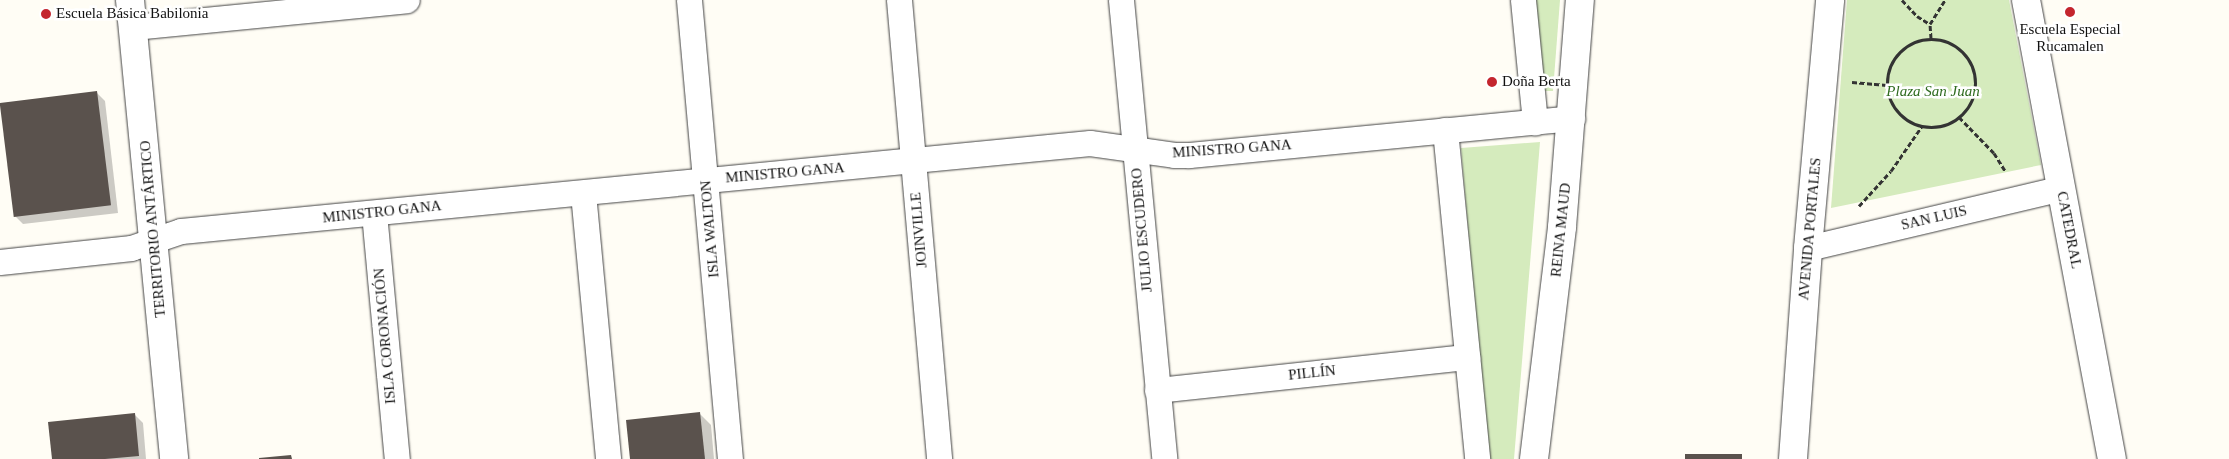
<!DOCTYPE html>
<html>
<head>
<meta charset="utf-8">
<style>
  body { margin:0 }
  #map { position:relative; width:2229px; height:459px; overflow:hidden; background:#fffdf5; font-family:Georgia,serif }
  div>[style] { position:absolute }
  .green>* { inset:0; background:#d5ebbd }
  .shadow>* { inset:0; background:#0003 }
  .building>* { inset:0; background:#5a524d; transform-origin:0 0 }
  .path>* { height:3px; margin-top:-1.5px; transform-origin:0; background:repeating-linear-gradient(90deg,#333 0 5px,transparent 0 7.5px) }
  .path>.ring { margin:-1.5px; padding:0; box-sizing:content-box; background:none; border:3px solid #333; border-radius:50% }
  .roads { filter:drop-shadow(0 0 1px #444) drop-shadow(0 0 1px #444) }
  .minor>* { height:25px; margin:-12.5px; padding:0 12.5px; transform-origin:12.5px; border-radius:12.5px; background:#fff }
  .tertiary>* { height:28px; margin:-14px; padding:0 14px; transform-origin:14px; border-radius:14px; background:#fff }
  .dots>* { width:14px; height:14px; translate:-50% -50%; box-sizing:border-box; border:2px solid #fff; border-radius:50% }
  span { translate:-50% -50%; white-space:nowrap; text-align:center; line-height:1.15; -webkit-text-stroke:5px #fff; paint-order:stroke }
  .poi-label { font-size:15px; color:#111 }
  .left { translate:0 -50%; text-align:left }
  .park-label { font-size:15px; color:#2f6b1f; font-style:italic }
  .street-label { font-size:15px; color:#111 }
</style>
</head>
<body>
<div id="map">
  <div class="green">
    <i style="clip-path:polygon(1530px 0,1560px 0,1553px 91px,1537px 91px)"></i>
    <i style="clip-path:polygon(1847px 0,2009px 0,2041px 165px,1831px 208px)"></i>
    <i style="clip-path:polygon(1540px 142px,1514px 459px,1488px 459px,1461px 148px)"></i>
  </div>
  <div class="shadow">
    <i style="clip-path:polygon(96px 92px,105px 101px,118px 213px,23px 224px,15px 216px)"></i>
    <i style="clip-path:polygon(134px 414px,143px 423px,146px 459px,53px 459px)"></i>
    <i style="clip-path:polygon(700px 414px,711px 425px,714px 459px,631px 459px)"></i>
  </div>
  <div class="building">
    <i style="left:97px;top:91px;width:115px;height:98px;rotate:83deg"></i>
    <i style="clip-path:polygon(700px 412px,705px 459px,630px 459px,626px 420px)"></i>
    <i style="clip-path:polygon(135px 413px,139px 456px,105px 459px,52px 459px,48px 422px)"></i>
    <i style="left:1685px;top:454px;width:57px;height:5px"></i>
    <i style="clip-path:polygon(291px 455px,292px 459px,259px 459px,259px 458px)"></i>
  </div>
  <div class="path">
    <i style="left:1902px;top:0;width:22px;rotate:47deg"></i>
    <i style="left:1917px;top:16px;width:15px;rotate:32deg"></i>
    <i style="left:1931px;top:38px;width:14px;rotate:-94deg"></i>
    <i style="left:1930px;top:24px;width:28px;rotate:-58deg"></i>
    <i class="ring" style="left:1887px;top:39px;width:85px;height:85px"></i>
    <i style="left:1852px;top:82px;width:35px;rotate:5deg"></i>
    <i style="left:1959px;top:117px;width:50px;rotate:45.8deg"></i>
    <i style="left:1994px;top:153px;width:22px;rotate:58deg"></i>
    <i style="left:1859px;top:206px;width:47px;rotate:-47.6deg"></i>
    <i style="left:1891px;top:171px;width:55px;rotate:-55.4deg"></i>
  </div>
  <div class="roads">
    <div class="minor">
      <i style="left:689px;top:0;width:461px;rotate:84.9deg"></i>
      <i style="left:899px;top:0;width:461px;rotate:85deg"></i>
      <i style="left:1121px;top:0;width:461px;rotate:84.6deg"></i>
      <i style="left:1523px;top:0;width:123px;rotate:84.4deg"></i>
      <i style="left:133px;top:27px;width:275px;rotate:-5.6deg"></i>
      <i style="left:1445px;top:130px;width:331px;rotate:84.4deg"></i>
      <i style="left:583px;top:193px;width:267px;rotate:84.6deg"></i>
      <i style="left:374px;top:213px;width:247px;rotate:84.7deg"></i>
      <i style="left:1808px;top:248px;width:260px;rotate:-13.3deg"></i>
      <i style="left:0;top:262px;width:132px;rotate:-6.1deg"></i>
      <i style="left:131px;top:248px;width:53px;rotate:-18.8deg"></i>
      <i style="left:181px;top:231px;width:913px;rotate:-5.53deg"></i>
      <i style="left:1090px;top:143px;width:85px;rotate:8.1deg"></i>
      <i style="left:1174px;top:155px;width:15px"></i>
      <i style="left:1189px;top:155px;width:385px;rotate:-5.5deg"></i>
      <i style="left:1157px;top:390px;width:312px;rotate:-6.1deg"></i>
    </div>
    <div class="tertiary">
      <i style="left:130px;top:0;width:461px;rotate:84.5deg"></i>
      <i style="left:2026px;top:0;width:467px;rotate:79.4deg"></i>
      <i style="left:1534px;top:459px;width:234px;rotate:-83.1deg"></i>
      <i style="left:1562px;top:227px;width:228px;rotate:-85.5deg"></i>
      <i style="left:1793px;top:459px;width:212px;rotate:-85.9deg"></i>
      <i style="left:1808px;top:248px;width:249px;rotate:-84.9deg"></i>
    </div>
  </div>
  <div class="dots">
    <i style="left:2070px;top:12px;background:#c4262e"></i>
    <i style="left:46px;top:14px;background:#c4262e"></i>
    <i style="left:1492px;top:82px;background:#c4262e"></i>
  </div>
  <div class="poi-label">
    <span class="left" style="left:56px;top:14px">Escuela Básica Babilonia</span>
    <span style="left:2070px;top:38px">Escuela Especial<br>Rucamalen</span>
    <span class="left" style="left:1502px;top:82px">Doña Berta</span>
  </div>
  <div class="park-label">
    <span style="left:1933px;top:92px">Plaza San Juan</span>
  </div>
  <div class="street-label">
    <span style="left:1232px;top:149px;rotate:-4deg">MINISTRO GANA</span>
    <span style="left:785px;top:173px;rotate:-5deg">MINISTRO GANA</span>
    <span style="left:382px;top:212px;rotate:-6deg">MINISTRO GANA</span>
    <span style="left:1934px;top:218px;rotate:-13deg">SAN LUIS</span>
    <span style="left:153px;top:229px;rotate:-95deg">TERRITORIO ANTÁRTICO</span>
    <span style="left:710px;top:229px;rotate:-95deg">ISLA WALTON</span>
    <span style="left:1810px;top:229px;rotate:-85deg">AVENIDA PORTALES</span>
    <span style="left:919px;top:230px;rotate:-95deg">JOINVILLE</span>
    <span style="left:1142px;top:230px;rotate:-95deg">JULIO ESCUDERO</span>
    <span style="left:1561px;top:230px;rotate:-84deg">REINA MAUD</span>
    <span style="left:2069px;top:230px;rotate:79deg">CATEDRAL</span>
    <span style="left:385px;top:336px;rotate:-95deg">ISLA CORONACIÓN</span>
    <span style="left:1312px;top:373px;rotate:-6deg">PILLÍN</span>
  </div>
</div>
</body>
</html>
